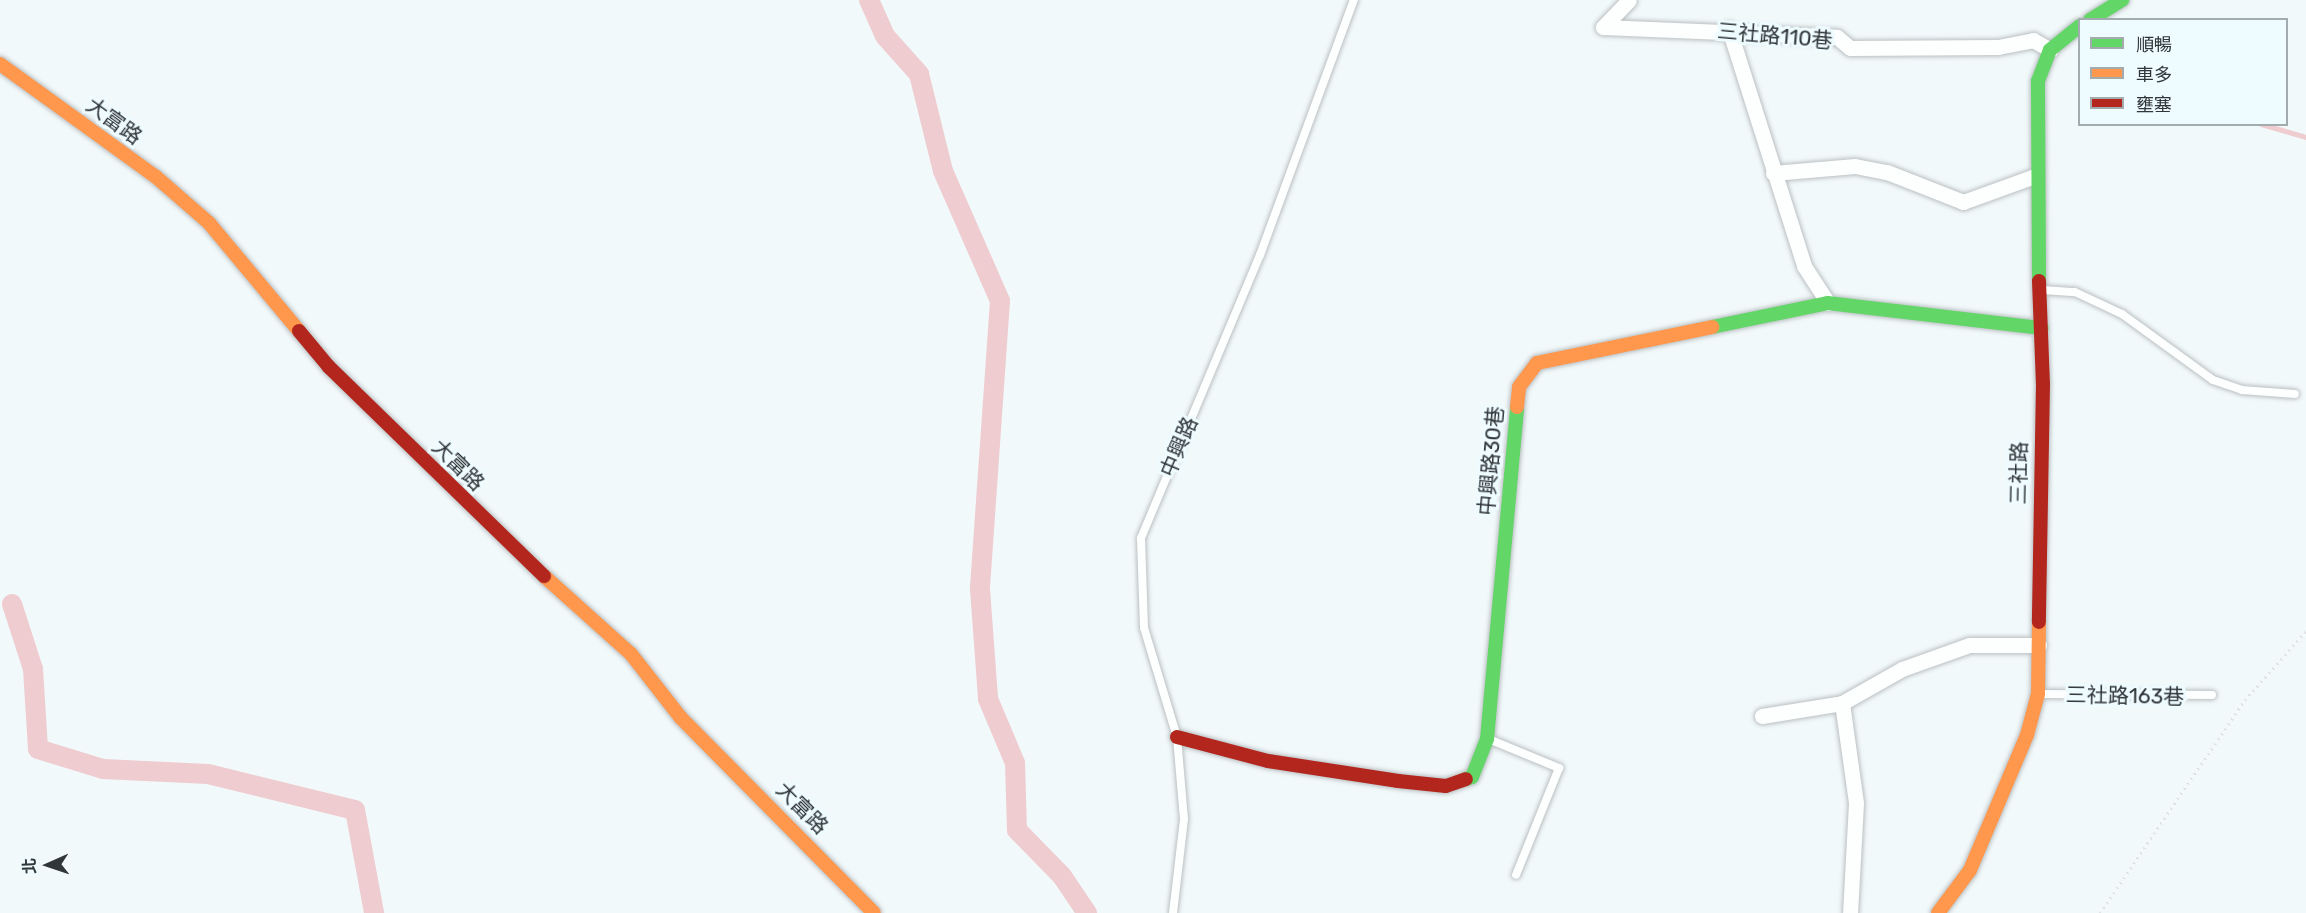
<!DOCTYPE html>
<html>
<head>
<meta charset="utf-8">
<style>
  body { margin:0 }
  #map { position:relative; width:2306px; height:913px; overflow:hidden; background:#f2f9fb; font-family:Rubik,"Noto Sans TC",sans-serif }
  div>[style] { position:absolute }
  .stream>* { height:5px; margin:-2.5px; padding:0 2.5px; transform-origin:2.5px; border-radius:2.5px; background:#eeccd0 }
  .canal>* { height:20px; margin:-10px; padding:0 10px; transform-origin:10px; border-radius:10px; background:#eeccd0 }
  .path>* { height:3px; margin-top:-1.5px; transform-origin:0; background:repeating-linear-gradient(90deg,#dee0e2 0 1.5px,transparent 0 6px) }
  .roads { filter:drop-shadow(0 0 2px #bbc0c2) drop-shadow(0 0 2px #bbc0c2) }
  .lane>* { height:8px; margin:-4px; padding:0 4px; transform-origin:4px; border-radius:4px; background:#fdfefe }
  .street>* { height:15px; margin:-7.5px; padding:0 7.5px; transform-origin:7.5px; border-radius:7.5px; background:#fdfefe }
  .fast>* { height:14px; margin:-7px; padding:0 7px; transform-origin:7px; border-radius:7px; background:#63d668 }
  .slow>* { height:14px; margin:-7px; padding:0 7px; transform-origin:7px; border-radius:7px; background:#ff974d }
  .jam>* { height:14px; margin:-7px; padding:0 7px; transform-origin:7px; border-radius:7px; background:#b3261e }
  span { translate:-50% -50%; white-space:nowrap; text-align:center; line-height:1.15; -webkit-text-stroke:6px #eefbff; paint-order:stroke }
  .street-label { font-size:21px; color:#313638 }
  .legend { position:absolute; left:2078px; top:18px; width:210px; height:108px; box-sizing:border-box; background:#eefbff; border:2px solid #a2acaf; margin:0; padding:8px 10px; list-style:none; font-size:18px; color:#313638 }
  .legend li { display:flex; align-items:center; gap:12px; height:30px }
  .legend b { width:30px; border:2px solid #a2acaf }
  .north { position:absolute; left:18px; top:835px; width:60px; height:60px; -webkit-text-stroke:4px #eefbff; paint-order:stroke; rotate:267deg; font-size:16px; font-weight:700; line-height:24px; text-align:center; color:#313638 }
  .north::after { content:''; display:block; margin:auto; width:21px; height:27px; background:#313638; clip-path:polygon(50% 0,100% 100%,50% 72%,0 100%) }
</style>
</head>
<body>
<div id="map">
  <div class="stream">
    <i style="left:2261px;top:124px;width:47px;rotate:16.1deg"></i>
  </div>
  <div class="canal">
    <i style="left:869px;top:0;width:39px;rotate:66deg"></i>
    <i style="left:885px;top:36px;width:51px;rotate:48.2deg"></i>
    <i style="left:919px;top:74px;width:100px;rotate:76.1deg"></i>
    <i style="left:943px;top:171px;width:142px;rotate:66.3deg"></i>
    <i style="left:1000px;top:301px;width:289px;rotate:94deg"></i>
    <i style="left:980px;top:589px;width:110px;rotate:85.8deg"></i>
    <i style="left:988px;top:699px;width:69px;rotate:67.1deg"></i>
    <i style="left:1015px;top:763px;width:67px;rotate:88.3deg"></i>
    <i style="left:1017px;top:830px;width:64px;rotate:45.6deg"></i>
    <i style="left:1062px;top:876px;width:45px;rotate:56deg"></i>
    <i style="left:12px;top:604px;width:68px;rotate:72.1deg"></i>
    <i style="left:33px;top:669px;width:80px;rotate:86.4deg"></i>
    <i style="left:38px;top:749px;width:68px;rotate:17.1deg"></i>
    <i style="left:103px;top:769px;width:105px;rotate:2.7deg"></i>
    <i style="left:208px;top:774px;width:151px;rotate:13.8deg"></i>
    <i style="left:355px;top:810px;width:105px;rotate:79.5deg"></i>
  </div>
  <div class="path">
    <i style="left:2100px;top:913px;width:258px;rotate:-55.8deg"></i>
    <i style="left:2245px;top:700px;width:92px;rotate:-48.5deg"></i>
  </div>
  <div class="roads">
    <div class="lane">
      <i style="left:2043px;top:290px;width:32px;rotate:4deg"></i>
      <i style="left:2075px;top:292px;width:52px;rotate:25.1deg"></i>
      <i style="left:2122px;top:314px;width:112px;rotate:36deg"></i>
      <i style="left:2213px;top:380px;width:31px;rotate:19deg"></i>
      <i style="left:2242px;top:390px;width:53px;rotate:4.3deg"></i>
      <i style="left:2039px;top:694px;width:173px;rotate:0.3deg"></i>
      <i style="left:1491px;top:740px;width:74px;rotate:22.4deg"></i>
      <i style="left:1559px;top:768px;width:115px;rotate:111.9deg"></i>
      <i style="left:1173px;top:913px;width:95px;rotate:-83.3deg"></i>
      <i style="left:1184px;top:819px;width:82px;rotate:-94.9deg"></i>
      <i style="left:1177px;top:737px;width:114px;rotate:-106.8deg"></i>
      <i style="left:1144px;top:628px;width:90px;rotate:-91.9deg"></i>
      <i style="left:1141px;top:538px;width:307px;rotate:-67.2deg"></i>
      <i style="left:1260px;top:255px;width:272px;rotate:-69.8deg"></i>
    </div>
    <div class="street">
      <i style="left:1603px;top:27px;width:234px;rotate:2.4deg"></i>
      <i style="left:1837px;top:37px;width:17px;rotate:40deg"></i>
      <i style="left:1850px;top:48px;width:148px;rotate:-0.4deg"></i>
      <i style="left:1998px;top:47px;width:36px;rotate:-11deg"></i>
      <i style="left:2033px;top:40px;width:20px;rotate:30deg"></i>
      <i style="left:1603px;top:27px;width:37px;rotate:-46deg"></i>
      <i style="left:1729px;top:29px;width:249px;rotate:72.4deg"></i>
      <i style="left:1804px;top:266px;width:44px;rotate:57deg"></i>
      <i style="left:1773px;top:173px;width:82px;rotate:-4.9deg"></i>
      <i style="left:1855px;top:166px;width:33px;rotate:11deg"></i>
      <i style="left:1887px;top:172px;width:82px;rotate:21.5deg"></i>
      <i style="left:1963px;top:202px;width:77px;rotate:-19.9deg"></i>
      <i style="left:1842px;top:703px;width:69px;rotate:-29.5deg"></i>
      <i style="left:1902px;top:669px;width:71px;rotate:-19.7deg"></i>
      <i style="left:1969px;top:645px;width:70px"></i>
      <i style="left:1762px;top:716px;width:81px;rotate:-9.2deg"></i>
      <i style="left:1842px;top:703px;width:101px;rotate:82deg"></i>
      <i style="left:1856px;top:803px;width:110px;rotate:93.1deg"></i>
    </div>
    <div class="fast">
      <i style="left:2090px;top:20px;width:38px;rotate:-32deg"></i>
      <i style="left:2039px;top:281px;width:200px;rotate:-90.3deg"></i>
      <i style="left:2038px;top:81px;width:33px;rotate:-69deg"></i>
      <i style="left:2050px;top:50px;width:38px;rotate:-39deg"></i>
      <i style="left:1712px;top:327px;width:118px;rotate:-11.7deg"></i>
      <i style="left:1828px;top:303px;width:215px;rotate:6.7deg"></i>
      <i style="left:1466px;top:779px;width:6px;rotate:-18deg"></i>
      <i style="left:1472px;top:777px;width:41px;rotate:-68.5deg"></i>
      <i style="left:1487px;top:739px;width:333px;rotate:-84.8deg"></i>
    </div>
    <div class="slow">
      <i style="left:0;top:64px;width:191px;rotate:35.9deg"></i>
      <i style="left:155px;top:176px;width:72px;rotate:41deg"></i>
      <i style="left:209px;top:223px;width:141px;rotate:50.2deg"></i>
      <i style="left:1517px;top:407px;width:20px;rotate:-84deg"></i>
      <i style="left:1519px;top:387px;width:30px;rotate:-53deg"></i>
      <i style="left:1537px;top:363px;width:179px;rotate:-11.6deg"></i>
      <i style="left:544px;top:576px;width:117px;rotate:41.9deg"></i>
      <i style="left:631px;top:654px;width:81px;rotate:52deg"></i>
      <i style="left:681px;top:718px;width:274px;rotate:45.3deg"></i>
      <i style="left:1938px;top:913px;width:54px;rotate:-53.3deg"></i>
      <i style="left:1970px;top:870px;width:147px;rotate:-67.1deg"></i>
      <i style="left:2027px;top:735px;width:42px;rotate:-75deg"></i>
      <i style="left:2038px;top:694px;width:72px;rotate:-89.2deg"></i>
    </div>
    <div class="jam">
      <i style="left:2039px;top:281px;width:103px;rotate:87.8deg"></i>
      <i style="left:2043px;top:384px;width:238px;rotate:91deg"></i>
      <i style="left:299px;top:331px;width:47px;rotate:50.2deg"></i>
      <i style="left:329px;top:367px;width:300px;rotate:44.2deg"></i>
      <i style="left:1177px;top:737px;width:94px;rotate:14.8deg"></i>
      <i style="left:1268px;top:761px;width:132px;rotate:8.7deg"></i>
      <i style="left:1398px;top:781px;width:48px;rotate:5.9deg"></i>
      <i style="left:1446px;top:786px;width:21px;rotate:-19deg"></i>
    </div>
  </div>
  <div class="street-label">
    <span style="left:1775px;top:36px;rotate:5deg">三社路110巷</span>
    <span style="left:114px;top:121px;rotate:36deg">大富路</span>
    <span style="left:1179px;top:447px;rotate:-67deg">中興路</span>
    <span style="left:1491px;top:461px;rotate:-85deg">中興路30巷</span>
    <span style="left:458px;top:465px;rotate:44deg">大富路</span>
    <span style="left:2019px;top:473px;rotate:-89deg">三社路</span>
    <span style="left:2125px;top:696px;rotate:1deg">三社路163巷</span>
    <span style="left:802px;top:808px;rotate:45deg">大富路</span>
  </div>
  <ul class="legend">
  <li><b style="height:8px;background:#63d668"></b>順暢</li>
  <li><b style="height:8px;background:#ff974d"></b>車多</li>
  <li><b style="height:8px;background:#b3261e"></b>壅塞</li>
  </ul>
  <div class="north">北</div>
</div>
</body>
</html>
